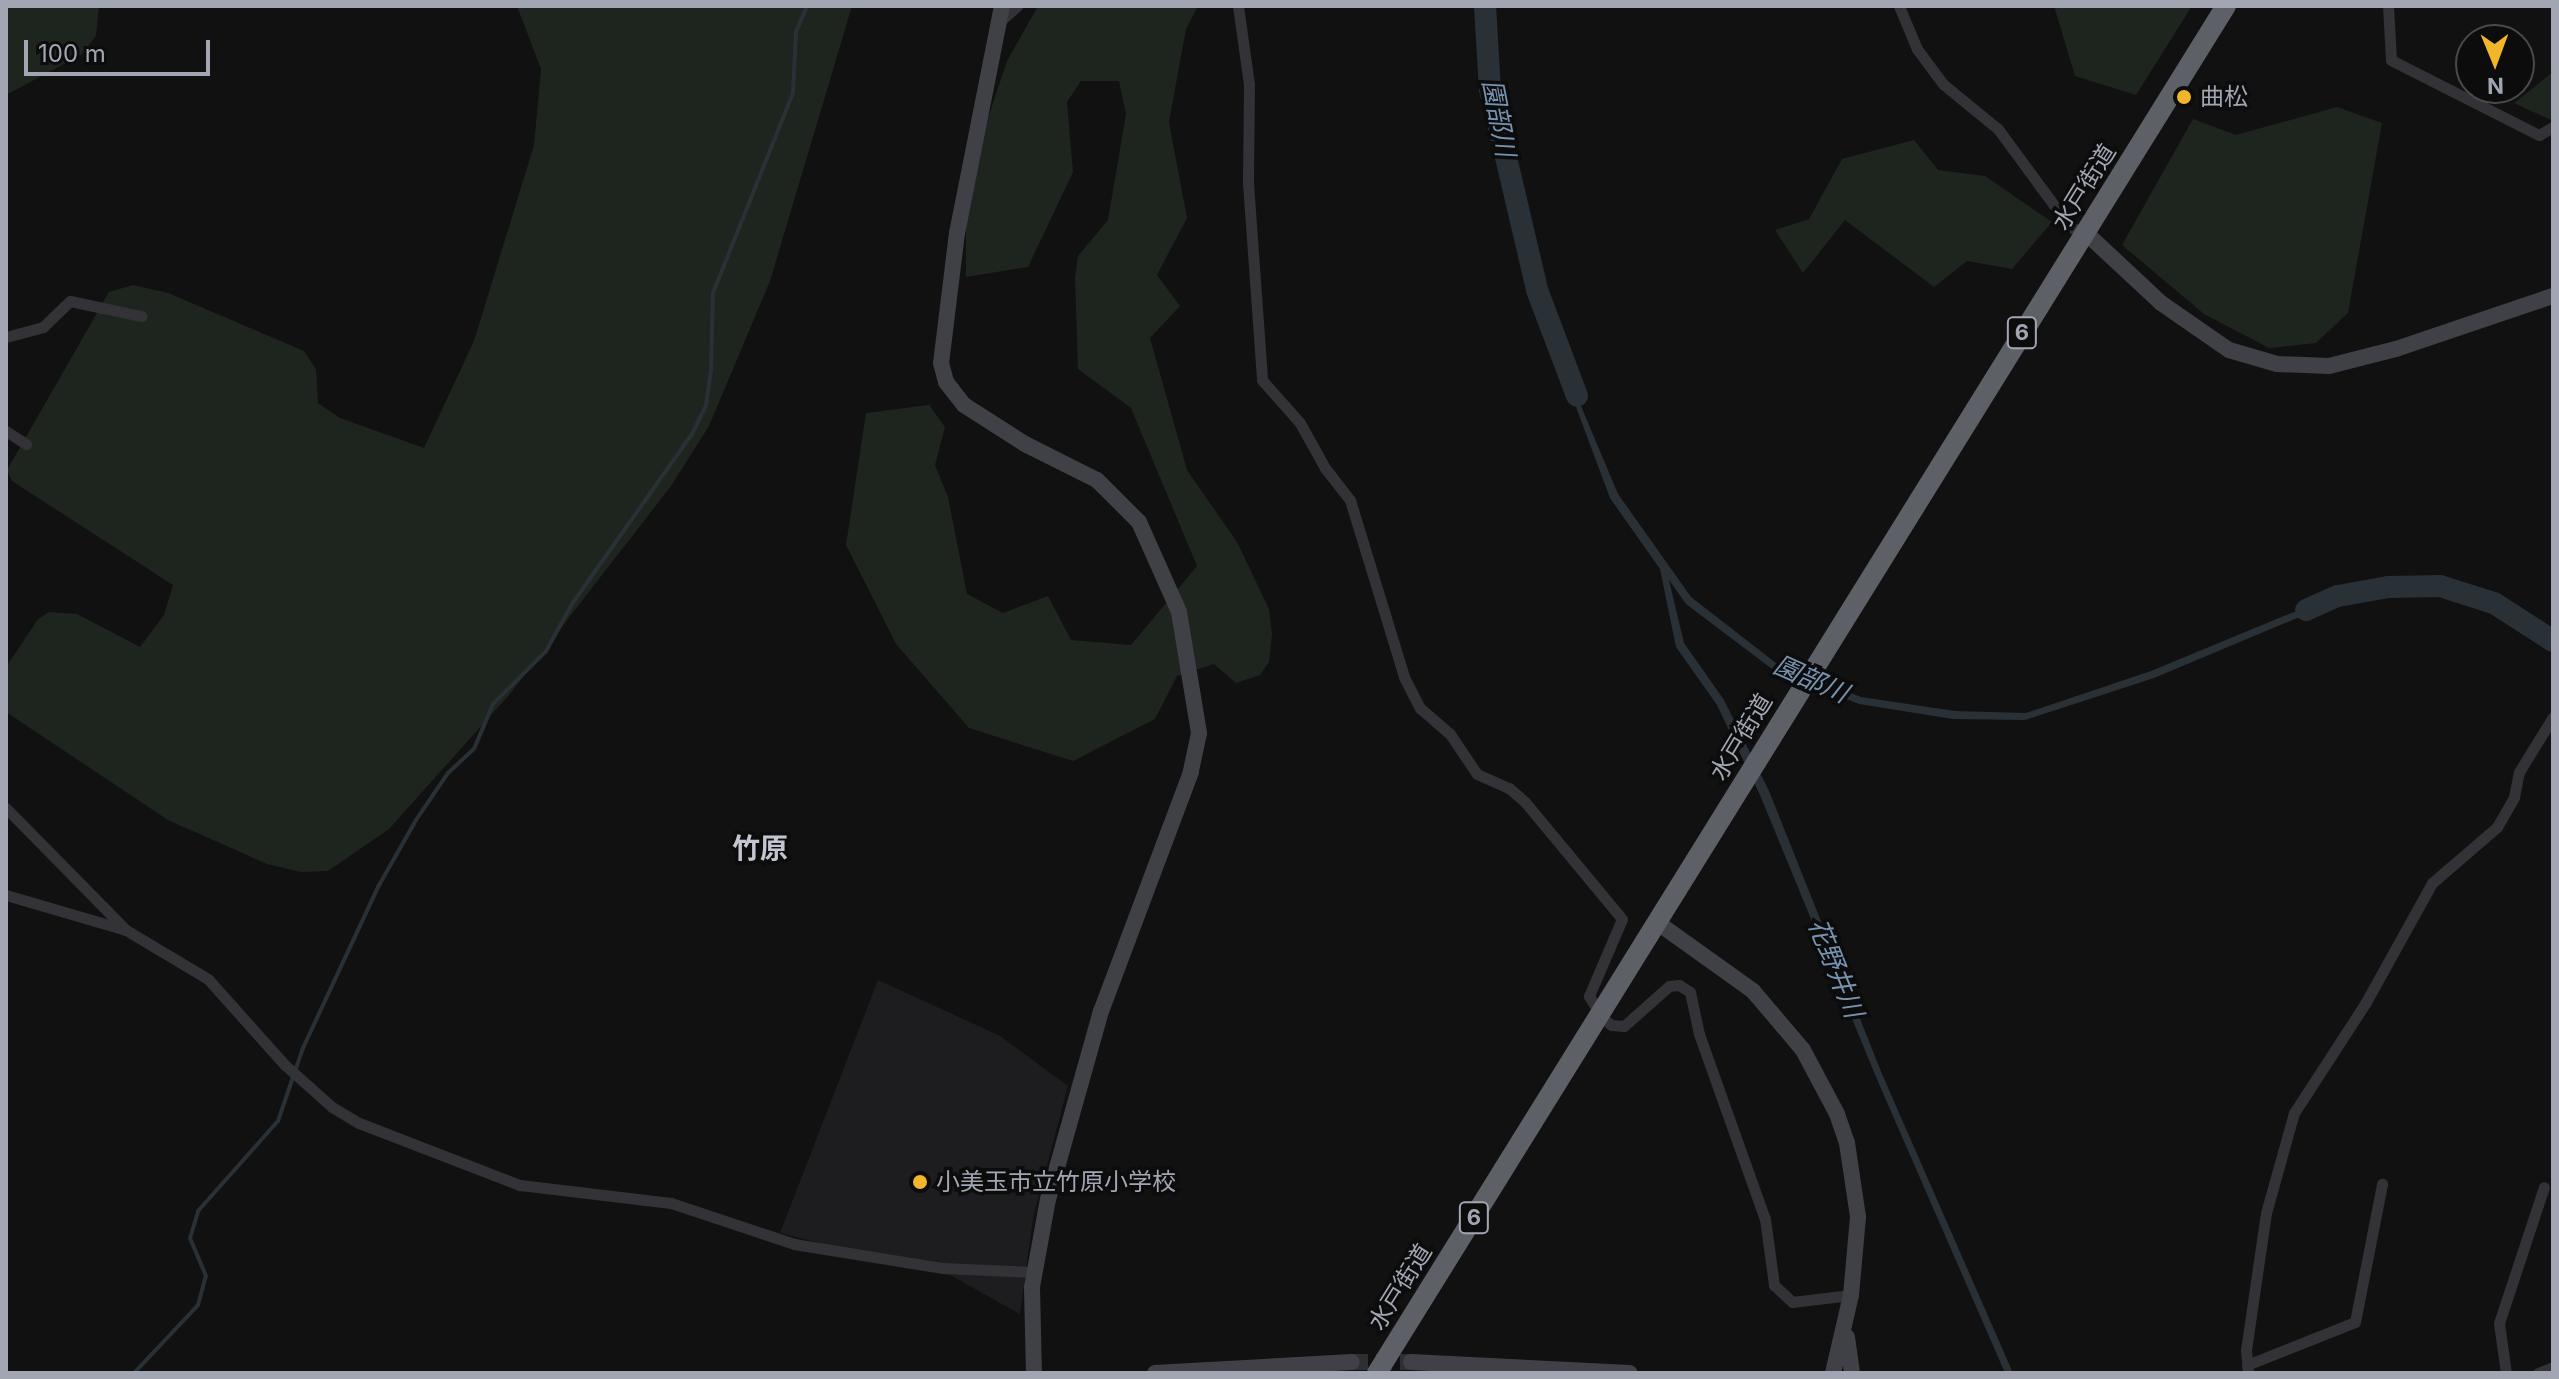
<!DOCTYPE html>
<html>
<head>
<meta charset="utf-8">
<style>
  body { margin:0 }
  #map { position:relative; width:2559px; height:1379px; overflow:hidden; background:#111112; font-family:Inter,"Noto Sans JP",sans-serif }
  div>[style] { position:absolute }
  .built>* { inset:0; background:#1d1d1f }
  .green>* { inset:0; background:#1d251e }
  .water>* { inset:0; background:#293137 }
  .stream>* { height:4px; margin:-2px; padding:0 2px; transform-origin:2px; border-radius:2px; background:#293137 }
  .river>* { height:22px; margin:-11px; padding:0 11px; transform-origin:11px; border-radius:11px; background:#293137 }
  .secondary-tunnel>* { height:16px; margin-top:-8px; transform-origin:0; background:repeating-linear-gradient(90deg,#2e2f32 0 16px,transparent 0 24px) }
  .street>* { height:11px; margin:-5.5px; padding:0 5.5px; transform-origin:5.5px; border-radius:5.5px; background:#323237 }
  .secondary>* { height:16px; margin:-8px; padding:0 8px; transform-origin:8px; border-radius:8px; background:#404147 }
  .highway>* { height:20px; margin:-10px; padding:0 10px; transform-origin:10px; border-radius:10px; background:#5e6068 }
  .dots>* { width:22px; height:22px; translate:-50% -50%; box-sizing:border-box; border:4px solid #0c0c0d; border-radius:50% }
  span { translate:-50% -50%; white-space:nowrap; text-align:center; line-height:1.15; -webkit-text-stroke:7px #0c0c0d; paint-order:stroke }
  .shield-label span { padding:2px 6px; background:#0c0c0d; border:2px solid; border-radius:6px; -webkit-text-stroke-width:0 }
  .shield-label { font-size:22px; color:#a2a6b3; font-weight:700 }
  .poi-label { font-size:24px; color:#a2a6b3 }
  .left { translate:0 -50%; text-align:left }
  .street-label { font-size:24px; color:#a2a6b3 }
  .water-label { font-size:26px; color:#7893af; font-style:italic }
  .quarter-label { font-size:28px; color:#c3c6cf; font-weight:700 }
  .frame { position:absolute; inset:0; border:8px solid #a2a6b3; pointer-events:none }
  .north { position:absolute; left:2455px; top:24px; width:80px; height:80px; box-sizing:border-box; background:#0c0c0d; border:2px solid #484a4f; border-radius:50%; rotate:179deg; font-size:22px; font-weight:700; line-height:32px; text-align:center; color:#a2a6b3 }
  .north::after { content:''; display:block; margin:auto; width:28px; height:36px; background:#f1b62a; clip-path:polygon(50% 0,100% 100%,50% 72%,0 100%) }
  .scale { position:absolute; left:24px; top:40px; width:186px; height:36px; box-sizing:border-box; border:4px solid #a2a6b3; border-top:0; padding-left:10px; font-size:24px; line-height:28px; white-space:nowrap; color:#a2a6b3; -webkit-text-stroke:6px #0c0c0d; paint-order:stroke }
</style>
</head>
<body>
<div id="map">
  <div class="built">
    <i style="clip-path:polygon(878px 980px,1000px 1036px,1068px 1086px,1033px 1218px,1020px 1314px,952px 1276px,780px 1233px)"></i>
  </div>
  <div class="green">
    <i style="clip-path:polygon(6px 6px,99px 6px,96px 36px,81px 55px,6px 95px)"></i>
    <i style="clip-path:polygon(517px 6px,852px 6px,770px 281px,709px 426px,671px 486px,509px 695px,389px 829px,328px 871px,301px 872px,267px 864px,168px 820px,6px 712px,6px 667px,38px 619px,49px 612px,77px 614px,140px 647px,164px 615px,173px 585px,12px 481px,7px 470px,109px 292px,133px 285px,168px 293px,304px 351px,316px 369px,318px 403px,340px 418px,424px 448px,474px 341px,534px 145px,541px 69px)"></i>
    <i style="clip-path:polygon(1038px 6px,1198px 6px,1186px 29px,1169px 122px,1187px 218px,1157px 275px,1180px 306px,1150px 338px,1187px 470px,1237px 542px,1269px 609px,1272px 634px,1269px 662px,1260px 675px,1236px 683px,1214px 664px,1177px 676px,1155px 719px,1073px 761px,969px 728px,896px 644px,846px 545px,866px 413px,929px 405px,945px 427px,935px 465px,948px 497px,967px 594px,1003px 613px,1048px 596px,1071px 640px,1131px 645px,1197px 566px,1131px 408px,1078px 369px,1075px 278px,1078px 256px,1108px 220px,1126px 114px,1119px 81px,1081px 81px,1067px 102px,1073px 172px,1028px 267px,966px 277px,966px 206px,976px 154px,1007px 61px)"></i>
    <i style="clip-path:polygon(2054px 6px,2192px 6px,2136px 95px,2075px 76px)"></i>
    <i style="clip-path:polygon(2553px 72px,2553px 121px,2514px 103px)"></i>
    <i style="clip-path:polygon(2337px 107px,2382px 123px,2348px 313px,2316px 343px,2269px 348px,2204px 314px,2122px 245px,2193px 119px,2236px 135px)"></i>
    <i style="clip-path:polygon(1914px 140px,1938px 170px,1985px 176px,2052px 222px,2012px 269px,1967px 261px,1934px 287px,1845px 220px,1803px 273px,1775px 230px,1809px 219px,1842px 159px)"></i>
  </div>
  <div class="water">
    <i style="clip-path:polygon(1533px 292px,1618px 494px,1691px 597px,1776px 663px,1861px 697px,1955px 711px,2026px 713px,2151px 671px,2330px 597px,2340px 600px,2154px 678px,2025px 720px,1953px 719px,1859px 704px,1772px 669px,1686px 604px,1669px 580px,1684px 643px,1724px 700px,1769px 791px,1882px 1074px,2013px 1373px,2005px 1373px,1876px 1077px,1760px 795px,1717px 705px,1676px 647px,1660px 569px,1610px 498px)"></i>
  </div>
  <div class="stream">
    <i style="left:134px;top:1373px;width:93px;rotate:-46.7deg"></i>
    <i style="left:198px;top:1305px;width:30px;rotate:-75deg"></i>
    <i style="left:206px;top:1276px;width:41px;rotate:-112.8deg"></i>
    <i style="left:190px;top:1238px;width:28px;rotate:-73deg"></i>
    <i style="left:198px;top:1211px;width:120px;rotate:-48.4deg"></i>
    <i style="left:278px;top:1121px;width:77px;rotate:-71.1deg"></i>
    <i style="left:303px;top:1048px;width:178px;rotate:-65deg"></i>
    <i style="left:378px;top:887px;width:77px;rotate:-60.4deg"></i>
    <i style="left:416px;top:820px;width:57px;rotate:-55.8deg"></i>
    <i style="left:448px;top:773px;width:35px;rotate:-43deg"></i>
    <i style="left:474px;top:749px;width:49px;rotate:-67.1deg"></i>
    <i style="left:493px;top:704px;width:75px;rotate:-45deg"></i>
    <i style="left:546px;top:651px;width:54px;rotate:-61deg"></i>
    <i style="left:572px;top:604px;width:208px;rotate:-54.8deg"></i>
    <i style="left:692px;top:434px;width:32px;rotate:-64deg"></i>
    <i style="left:706px;top:405px;width:36px;rotate:-82deg"></i>
    <i style="left:711px;top:369px;width:76px;rotate:-88.5deg"></i>
    <i style="left:713px;top:293px;width:215px;rotate:-68.2deg"></i>
    <i style="left:793px;top:93px;width:61px;rotate:-87.2deg"></i>
    <i style="left:796px;top:32px;width:28px;rotate:-67deg"></i>
  </div>
  <div class="river">
    <i style="left:1485px;top:6px;width:83px;rotate:86.6deg"></i>
    <i style="left:1490px;top:89px;width:206px;rotate:76.8deg"></i>
    <i style="left:1537px;top:290px;width:113px;rotate:69.3deg"></i>
    <i style="left:2306px;top:610px;width:35px;rotate:-24deg"></i>
    <i style="left:2338px;top:596px;width:51px;rotate:-10.2deg"></i>
    <i style="left:2388px;top:587px;width:52px;rotate:-1.1deg"></i>
    <i style="left:2440px;top:586px;width:57px;rotate:17.5deg"></i>
    <i style="left:2494px;top:603px;width:70px;rotate:32.8deg"></i>
  </div>
  <div class="secondary-tunnel">
    <i style="left:1352px;top:1362px;width:59px"></i>
  </div>
  <div class="street">
    <i style="left:1238px;top:6px;width:79px;rotate:82deg"></i>
    <i style="left:1249px;top:84px;width:99px;rotate:90.6deg"></i>
    <i style="left:1248px;top:183px;width:197px;rotate:85.9deg"></i>
    <i style="left:1262px;top:380px;width:57px;rotate:48.5deg"></i>
    <i style="left:1300px;top:423px;width:51px;rotate:60.9deg"></i>
    <i style="left:1325px;top:468px;width:41px;rotate:52deg"></i>
    <i style="left:1350px;top:500px;width:185px;rotate:73deg"></i>
    <i style="left:1404px;top:677px;width:35px;rotate:63deg"></i>
    <i style="left:1420px;top:708px;width:40px;rotate:41deg"></i>
    <i style="left:1450px;top:734px;width:48px;rotate:56deg"></i>
    <i style="left:1477px;top:774px;width:35px;rotate:24deg"></i>
    <i style="left:1509px;top:788px;width:21px;rotate:41deg"></i>
    <i style="left:1525px;top:802px;width:152px;rotate:50.3deg"></i>
    <i style="left:1622px;top:919px;width:84px;rotate:113.2deg"></i>
    <i style="left:1589px;top:996px;width:23px;rotate:59deg"></i>
    <i style="left:1601px;top:1016px;width:13px;rotate:42deg"></i>
    <i style="left:1611px;top:1025px;width:13px;rotate:4deg"></i>
    <i style="left:1624px;top:1026px;width:60px;rotate:-41.6deg"></i>
    <i style="left:1669px;top:986px;width:10px;rotate:-6deg"></i>
    <i style="left:1679px;top:985px;width:13px;rotate:32deg"></i>
    <i style="left:1690px;top:992px;width:43px;rotate:77.9deg"></i>
    <i style="left:1699px;top:1034px;width:196px;rotate:70.4deg"></i>
    <i style="left:1765px;top:1219px;width:67px;rotate:82.2deg"></i>
    <i style="left:1774px;top:1285px;width:25px;rotate:43deg"></i>
    <i style="left:1792px;top:1302px;width:59px;rotate:-6.8deg"></i>
    <i style="left:1899px;top:6px;width:47px;rotate:67.3deg"></i>
    <i style="left:1917px;top:49px;width:44px;rotate:53.4deg"></i>
    <i style="left:1943px;top:84px;width:71px;rotate:39.3deg"></i>
    <i style="left:1998px;top:129px;width:122px;rotate:53.7deg"></i>
    <i style="left:2070px;top:227px;width:17px;rotate:21deg"></i>
    <i style="left:2388px;top:6px;width:54px;rotate:86.8deg"></i>
    <i style="left:2391px;top:60px;width:166px;rotate:26.9deg"></i>
    <i style="left:2539px;top:135px;width:16px;rotate:-30deg"></i>
    <i style="left:1000px;top:21px;width:23px;rotate:-41deg"></i>
    <i style="left:6px;top:337px;width:38px;rotate:-15deg"></i>
    <i style="left:43px;top:327px;width:37px;rotate:-44deg"></i>
    <i style="left:70px;top:301px;width:73px;rotate:11.9deg"></i>
    <i style="left:6px;top:431px;width:24px;rotate:33deg"></i>
    <i style="left:6px;top:808px;width:171px;rotate:45.5deg"></i>
    <i style="left:6px;top:895px;width:125px;rotate:16.3deg"></i>
    <i style="left:126px;top:930px;width:96px;rotate:30.9deg"></i>
    <i style="left:208px;top:979px;width:115px;rotate:48.2deg"></i>
    <i style="left:285px;top:1065px;width:63px;rotate:41.8deg"></i>
    <i style="left:332px;top:1107px;width:31px;rotate:31deg"></i>
    <i style="left:359px;top:1123px;width:173px;rotate:21.1deg"></i>
    <i style="left:520px;top:1185px;width:152px;rotate:6.8deg"></i>
    <i style="left:671px;top:1203px;width:130px;rotate:18.4deg"></i>
    <i style="left:794px;top:1244px;width:151px;rotate:9.2deg"></i>
    <i style="left:943px;top:1268px;width:91px;rotate:2.5deg"></i>
    <i style="left:2247px;top:1365px;width:116px;rotate:-21.7deg"></i>
    <i style="left:2355px;top:1322px;width:141px;rotate:-78.9deg"></i>
    <i style="left:2248px;top:1373px;width:23px;rotate:-95deg"></i>
    <i style="left:2246px;top:1350px;width:138px;rotate:-81.7deg"></i>
    <i style="left:2266px;top:1213px;width:104px;rotate:-74.4deg"></i>
    <i style="left:2294px;top:1113px;width:132px;rotate:-57deg"></i>
    <i style="left:2366px;top:1002px;width:136px;rotate:-61deg"></i>
    <i style="left:2432px;top:883px;width:86px;rotate:-40.7deg"></i>
    <i style="left:2497px;top:827px;width:34px;rotate:-60deg"></i>
    <i style="left:2514px;top:797px;width:25px;rotate:-79deg"></i>
    <i style="left:2519px;top:772px;width:65px;rotate:-58.3deg"></i>
    <i style="left:2506px;top:1373px;width:50px;rotate:-98deg"></i>
    <i style="left:2499px;top:1323px;width:143px;rotate:-71.7deg"></i>
    <i style="left:2538px;top:1373px;width:16px;rotate:-22deg"></i>
  </div>
  <div class="secondary">
    <i style="left:1002px;top:6px;width:231px;rotate:101.2deg"></i>
    <i style="left:957px;top:233px;width:131px;rotate:97deg"></i>
    <i style="left:941px;top:363px;width:20px;rotate:75deg"></i>
    <i style="left:946px;top:382px;width:29px;rotate:52deg"></i>
    <i style="left:964px;top:405px;width:72px;rotate:32.6deg"></i>
    <i style="left:1025px;top:444px;width:80px;rotate:26.6deg"></i>
    <i style="left:1097px;top:480px;width:59px;rotate:45deg"></i>
    <i style="left:1139px;top:522px;width:98px;rotate:66deg"></i>
    <i style="left:1179px;top:612px;width:123px;rotate:80.6deg"></i>
    <i style="left:1199px;top:733px;width:40px;rotate:102deg"></i>
    <i style="left:1191px;top:772px;width:255px;rotate:110.6deg"></i>
    <i style="left:1101px;top:1011px;width:195px;rotate:105.7deg"></i>
    <i style="left:1048px;top:1199px;width:89px;rotate:100.3deg"></i>
    <i style="left:1032px;top:1287px;width:86px;rotate:88.7deg"></i>
    <i style="left:2086px;top:233px;width:103px;rotate:43deg"></i>
    <i style="left:2161px;top:303px;width:83px;rotate:34.7deg"></i>
    <i style="left:2229px;top:350px;width:50px;rotate:16.3deg"></i>
    <i style="left:2277px;top:364px;width:52px;rotate:2.2deg"></i>
    <i style="left:2329px;top:366px;width:69px;rotate:-14.2deg"></i>
    <i style="left:2396px;top:349px;width:166px;rotate:-18.7deg"></i>
    <i style="left:1658px;top:923px;width:117px;rotate:35.6deg"></i>
    <i style="left:1753px;top:991px;width:77px;rotate:49.7deg"></i>
    <i style="left:1803px;top:1050px;width:72px;rotate:62deg"></i>
    <i style="left:1837px;top:1114px;width:31px;rotate:71deg"></i>
    <i style="left:1847px;top:1143px;width:75px;rotate:81.5deg"></i>
    <i style="left:1858px;top:1217px;width:78px;rotate:95.1deg"></i>
    <i style="left:1851px;top:1295px;width:80px;rotate:103deg"></i>
    <i style="left:1847px;top:1337px;width:36px;rotate:82deg"></i>
    <i style="left:1411px;top:1362px;width:219px;rotate:2.9deg"></i>
    <i style="left:1155px;top:1373px;width:197px;rotate:-3.2deg"></i>
  </div>
  <div class="highway">
    <i style="left:1377px;top:1373px;width:1609px;rotate:-58.16deg"></i>
  </div>
  <div class="dots">
    <i style="left:2184px;top:97px;background:#f1b62a"></i>
    <i style="left:920px;top:1182px;background:#f1b62a"></i>
  </div>
  <div class="shield-label">
    <span style="left:2022px;top:333px">6</span>
    <span style="left:1474px;top:1218px">6</span>
  </div>
  <div class="poi-label">
    <span class="left" style="left:2200px;top:97px">曲松</span>
    <span class="left" style="left:936px;top:1182px">小美玉市立竹原小学校</span>
  </div>
  <div class="street-label">
    <span style="left:2084px;top:187px;rotate:-58deg">水戸街道</span>
    <span style="left:1741px;top:737px;rotate:-59deg">水戸街道</span>
    <span style="left:1400px;top:1287px;rotate:-58deg">水戸街道</span>
  </div>
  <div class="water-label">
    <span style="left:1499px;top:118px;rotate:79deg">園部川</span>
    <span style="left:1811px;top:679px;rotate:24deg">園部川</span>
    <span style="left:1836px;top:968px;rotate:68deg">花野井川</span>
  </div>
  <div class="quarter-label">
    <span style="left:760px;top:848px">竹原</span>
  </div>
  <div class="frame"></div>
  <div class="north">N</div>
  <div class="scale">100 m</div>
</div>
</body>
</html>
